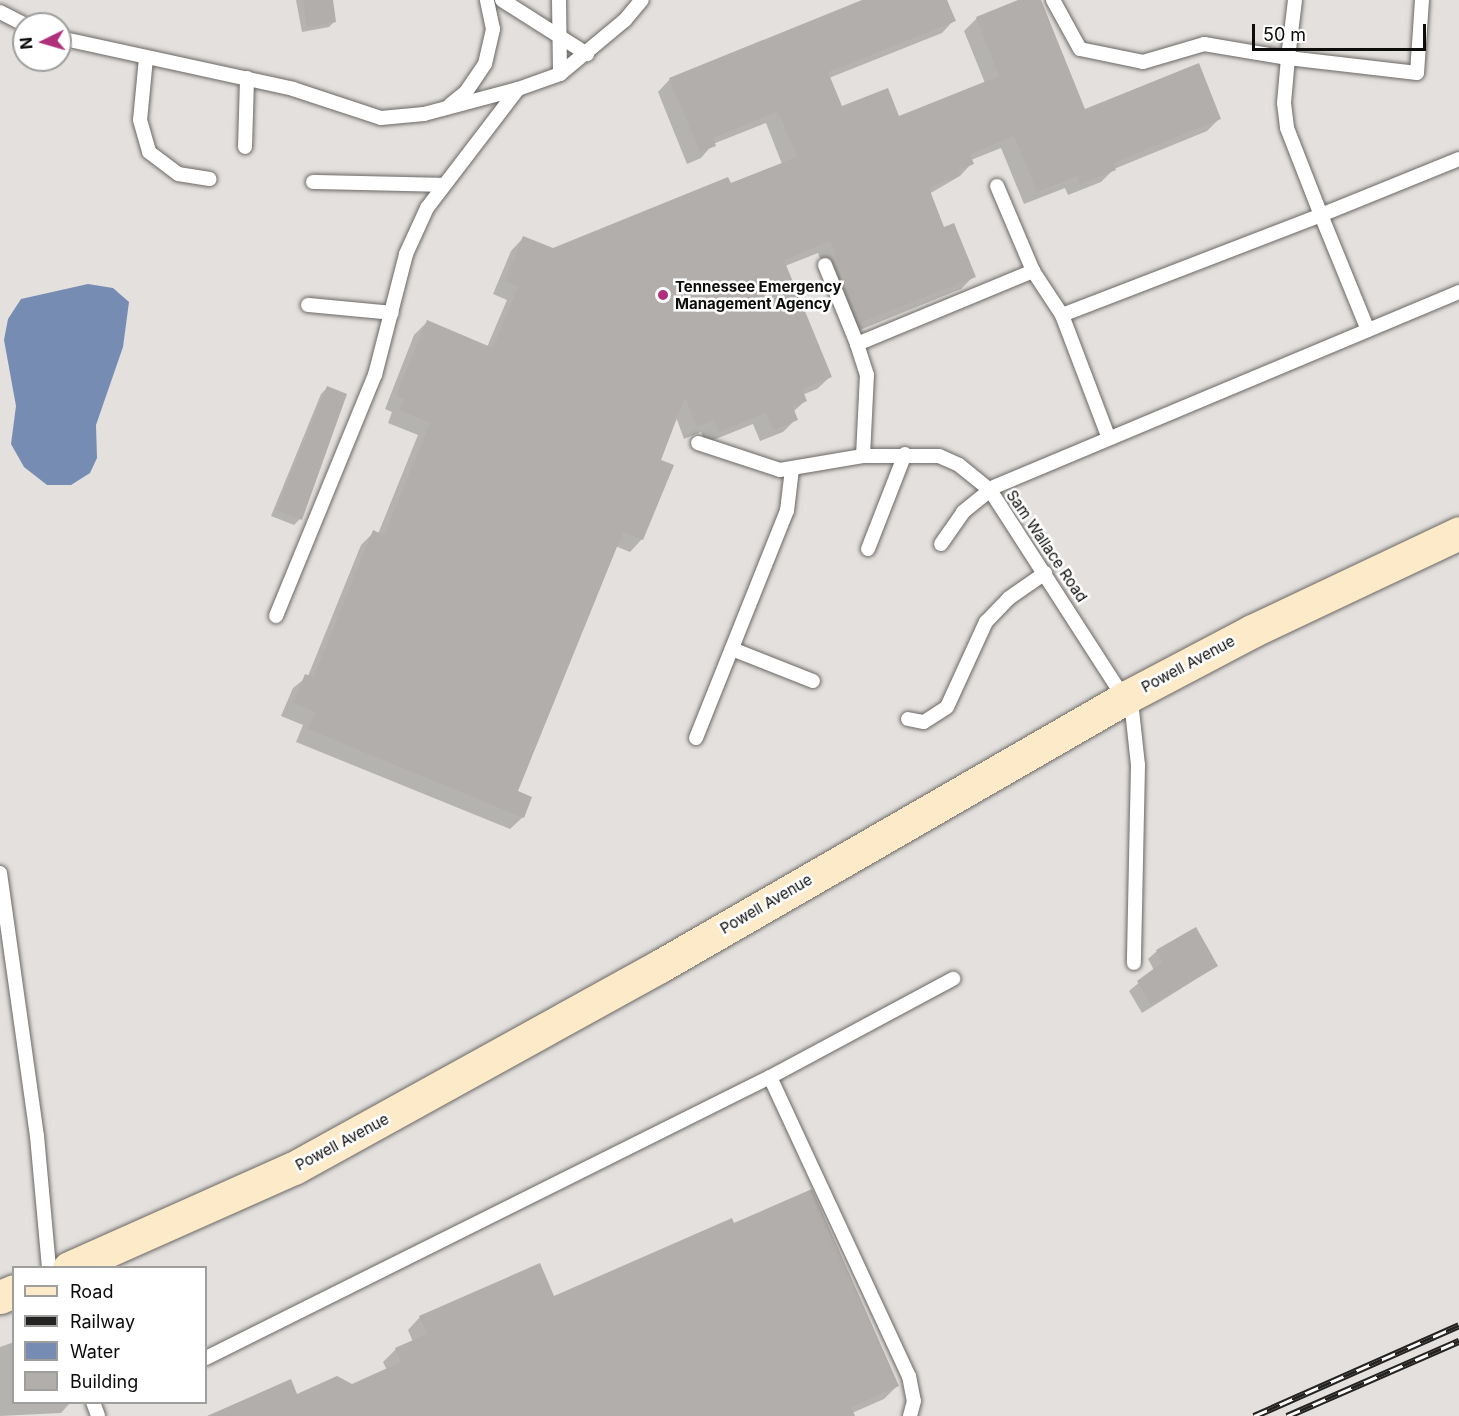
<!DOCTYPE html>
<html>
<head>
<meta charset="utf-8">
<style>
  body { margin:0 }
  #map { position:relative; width:1459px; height:1416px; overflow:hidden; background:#e3e0dd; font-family:Inter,sans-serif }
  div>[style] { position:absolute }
  .water>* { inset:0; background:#778cb3 }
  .shadow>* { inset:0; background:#0003 }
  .building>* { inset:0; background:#b2aeab }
  .roads { filter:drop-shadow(0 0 2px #6b6865) drop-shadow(0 0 2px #6b6865) }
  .lane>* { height:14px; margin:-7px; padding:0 7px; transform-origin:7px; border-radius:7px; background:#fff }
  .secondary>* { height:33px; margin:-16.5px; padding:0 16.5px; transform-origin:16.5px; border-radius:16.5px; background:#fceac9 }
  .rail>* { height:7px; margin-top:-3.5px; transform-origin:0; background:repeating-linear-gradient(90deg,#fff 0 14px,#242322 0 28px); box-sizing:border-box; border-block:2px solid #242322 }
  .dots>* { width:16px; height:16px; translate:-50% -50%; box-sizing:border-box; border:3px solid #fff; border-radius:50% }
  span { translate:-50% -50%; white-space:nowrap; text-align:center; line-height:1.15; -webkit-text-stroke:5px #fff; paint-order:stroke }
  .poi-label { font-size:15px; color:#0c0c0b; font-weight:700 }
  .left { translate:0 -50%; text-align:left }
  .street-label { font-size:15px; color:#0c0c0b }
  .legend { position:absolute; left:12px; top:1266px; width:195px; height:138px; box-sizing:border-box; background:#fff; border:2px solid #9e9e9d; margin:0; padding:8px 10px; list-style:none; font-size:18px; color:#0c0c0b }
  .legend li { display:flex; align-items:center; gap:12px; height:30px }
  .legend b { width:30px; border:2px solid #9e9e9d }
  .north { position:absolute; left:12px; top:12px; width:60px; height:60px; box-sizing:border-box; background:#fff; border:2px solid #9e9e9d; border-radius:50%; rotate:265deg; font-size:16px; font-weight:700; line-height:24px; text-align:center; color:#0c0c0b }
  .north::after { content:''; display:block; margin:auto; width:21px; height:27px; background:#af2f7b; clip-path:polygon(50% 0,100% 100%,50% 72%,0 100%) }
  .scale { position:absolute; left:1252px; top:24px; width:174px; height:27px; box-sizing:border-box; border:3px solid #0c0c0b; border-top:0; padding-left:8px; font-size:18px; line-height:21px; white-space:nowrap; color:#0c0c0b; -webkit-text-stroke:4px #fff; paint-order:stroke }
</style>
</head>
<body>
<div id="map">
  <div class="water">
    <i style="clip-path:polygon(88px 284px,113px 288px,129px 302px,123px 347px,96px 425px,97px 458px,90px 473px,71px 485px,47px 485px,24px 467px,11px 444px,16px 406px,4px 340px,8px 319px,21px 299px)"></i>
  </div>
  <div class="shadow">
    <i style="clip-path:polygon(296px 0,330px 0,335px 21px,329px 27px,302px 32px)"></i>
    <i style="clip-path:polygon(866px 0,946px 0,954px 20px,942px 33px,829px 78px,841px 108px,898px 118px,985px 83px,964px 31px,977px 18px,1022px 0,1039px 0,1084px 111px,1219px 119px,1207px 131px,1114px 169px,1101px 182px,1068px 195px,1065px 188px,1024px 204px,1001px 148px,971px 160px,972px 163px,960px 176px,929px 194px,944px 229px,974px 276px,961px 289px,850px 334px,818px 253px,785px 266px,830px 377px,817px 389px,802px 395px,805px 401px,793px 412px,796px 419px,783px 432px,760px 441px,753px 424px,706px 443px,701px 432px,684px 439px,676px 417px,659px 461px,642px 539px,630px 552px,615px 546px,516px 792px,523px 817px,510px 829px,296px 742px,303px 725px,281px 716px,293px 688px,308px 676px,361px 545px,374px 532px,378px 534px,418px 435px,388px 423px,392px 412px,385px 409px,414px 335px,427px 322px,487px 347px,507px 300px,493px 294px,511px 251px,523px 238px,553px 250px,782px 164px,766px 123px,713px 144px,701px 158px,687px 164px,658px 92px,670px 79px)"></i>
    <i style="clip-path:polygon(327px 388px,300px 519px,294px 525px,271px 516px,321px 394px)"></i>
    <i style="clip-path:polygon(1157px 951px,1217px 966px,1142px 1013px,1129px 991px,1154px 970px,1148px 959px)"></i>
    <i style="clip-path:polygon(733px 1225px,897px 1386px,884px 1399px,852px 1413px,853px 1416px,212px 1416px,352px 1385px,387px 1370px,383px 1362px,396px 1349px,413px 1342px,408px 1330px,420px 1317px,553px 1297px)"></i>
    <i style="clip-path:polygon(14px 1342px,14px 1402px,71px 1402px,61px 1413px,0 1416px,0 1347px)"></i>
  </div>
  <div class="building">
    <i style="clip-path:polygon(303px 0,333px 0,336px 22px,307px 27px)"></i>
    <i style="clip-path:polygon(862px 0,947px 0,956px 21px,828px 72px,842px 106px,888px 88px,899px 116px,999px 76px,976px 17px,1018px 0,1041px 0,1085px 109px,1199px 63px,1221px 119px,1113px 163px,1116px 170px,1080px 184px,1077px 176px,1037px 192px,1014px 136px,970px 154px,974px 164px,959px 170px,960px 175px,929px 188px,944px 227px,954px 223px,976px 277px,862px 322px,830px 241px,784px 260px,832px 377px,802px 389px,807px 401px,793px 407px,798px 420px,773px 430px,766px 413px,718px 432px,714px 420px,697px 427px,685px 397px,661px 460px,674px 465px,643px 540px,623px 532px,518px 791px,532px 797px,524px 818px,308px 729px,315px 712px,293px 703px,305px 674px,314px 677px,373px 530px,384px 535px,430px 423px,399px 410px,404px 399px,396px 396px,427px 320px,493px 348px,518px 287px,505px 281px,523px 236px,553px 248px,728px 177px,731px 183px,797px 157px,778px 111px,713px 138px,716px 146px,700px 152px,669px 78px)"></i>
    <i style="clip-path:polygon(327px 386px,347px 394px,302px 520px,276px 510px)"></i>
    <i style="clip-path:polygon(1196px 927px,1218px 966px,1151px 1005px,1137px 981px,1163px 962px,1156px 950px)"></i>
    <i style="clip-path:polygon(812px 1189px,899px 1386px,851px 1407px,855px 1416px,207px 1416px,291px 1379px,297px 1394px,337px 1376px,352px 1384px,401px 1362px,395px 1348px,427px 1334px,419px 1316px,540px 1263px,554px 1296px,732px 1218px,734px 1223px)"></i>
  </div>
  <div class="roads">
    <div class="lane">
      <i style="left:502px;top:0;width:101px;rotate:32.4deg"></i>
      <i style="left:559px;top:0;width:74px;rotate:89.2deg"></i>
      <i style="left:1053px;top:0;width:56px;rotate:61.1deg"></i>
      <i style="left:1080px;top:49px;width:64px;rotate:11.7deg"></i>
      <i style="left:1143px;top:62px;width:64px;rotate:-16.4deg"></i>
      <i style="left:1204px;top:44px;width:85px;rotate:9.5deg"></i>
      <i style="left:1288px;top:58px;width:58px;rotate:-83.1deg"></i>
      <i style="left:1422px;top:0;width:73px;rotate:93.9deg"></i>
      <i style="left:1417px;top:73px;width:130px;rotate:-173.4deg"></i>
      <i style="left:1288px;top:58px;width:45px;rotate:95.1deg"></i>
      <i style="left:1284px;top:103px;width:25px;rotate:83deg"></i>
      <i style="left:1287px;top:128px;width:93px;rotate:68.7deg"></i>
      <i style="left:1321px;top:215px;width:149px;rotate:-22.1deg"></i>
      <i style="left:0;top:12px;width:27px;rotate:27deg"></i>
      <i style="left:60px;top:38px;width:239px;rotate:12.3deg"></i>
      <i style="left:293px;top:89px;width:93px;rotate:18.2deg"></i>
      <i style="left:381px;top:118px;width:43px;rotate:-5.3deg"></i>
      <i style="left:424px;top:114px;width:97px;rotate:-14.9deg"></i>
      <i style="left:146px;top:58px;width:62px;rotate:95.5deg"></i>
      <i style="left:140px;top:120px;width:33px;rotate:74deg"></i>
      <i style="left:149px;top:152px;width:36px;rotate:37deg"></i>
      <i style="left:178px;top:174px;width:32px;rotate:9deg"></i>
      <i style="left:450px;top:105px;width:21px;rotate:-39deg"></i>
      <i style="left:466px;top:92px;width:34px;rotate:-56deg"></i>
      <i style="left:485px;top:64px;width:36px;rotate:-77deg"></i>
      <i style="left:493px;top:29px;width:30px;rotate:-102deg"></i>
      <i style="left:245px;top:147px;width:69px;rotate:-88.3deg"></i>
      <i style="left:313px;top:182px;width:128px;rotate:1.3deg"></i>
      <i style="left:997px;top:186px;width:92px;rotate:67deg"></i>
      <i style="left:825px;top:265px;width:85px;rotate:67.9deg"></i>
      <i style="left:308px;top:305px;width:84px;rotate:5.4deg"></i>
      <i style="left:1062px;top:315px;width:129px;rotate:69.2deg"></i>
      <i style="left:698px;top:443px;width:86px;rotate:18.2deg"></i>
      <i style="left:780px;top:470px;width:84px;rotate:-9.6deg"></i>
      <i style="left:863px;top:456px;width:76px"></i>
      <i style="left:939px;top:456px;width:22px;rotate:24deg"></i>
      <i style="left:959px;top:465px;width:40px;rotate:39deg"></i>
      <i style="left:990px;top:490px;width:262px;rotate:57.2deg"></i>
      <i style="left:1132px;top:710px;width:55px;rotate:83.8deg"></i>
      <i style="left:1138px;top:765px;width:198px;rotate:91.2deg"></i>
      <i style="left:863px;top:456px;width:81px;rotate:-87.2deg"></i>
      <i style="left:867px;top:375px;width:33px;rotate:-108deg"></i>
      <i style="left:857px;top:344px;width:191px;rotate:-22.5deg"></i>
      <i style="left:1033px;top:271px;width:53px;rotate:56.6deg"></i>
      <i style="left:1062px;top:315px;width:278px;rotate:-21.1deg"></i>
      <i style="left:1321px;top:215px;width:124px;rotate:67.8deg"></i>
      <i style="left:989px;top:489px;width:510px;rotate:-22.74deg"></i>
      <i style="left:941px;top:544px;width:39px;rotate:-55deg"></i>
      <i style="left:963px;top:512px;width:35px;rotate:-39deg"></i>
      <i style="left:868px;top:549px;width:102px;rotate:-68.7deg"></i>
      <i style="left:276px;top:616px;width:261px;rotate:-67.7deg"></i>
      <i style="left:375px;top:375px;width:125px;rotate:-75.6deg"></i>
      <i style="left:406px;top:254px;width:51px;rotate:-65.5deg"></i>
      <i style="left:427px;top:208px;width:150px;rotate:-52.6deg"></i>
      <i style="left:518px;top:89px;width:45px;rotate:-19.7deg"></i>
      <i style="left:560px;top:74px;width:85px;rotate:-39.7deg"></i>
      <i style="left:625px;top:20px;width:26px;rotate:-50deg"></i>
      <i style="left:732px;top:649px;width:87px;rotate:21.6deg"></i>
      <i style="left:908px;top:719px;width:16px;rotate:11deg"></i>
      <i style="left:924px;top:722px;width:27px;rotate:-33deg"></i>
      <i style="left:947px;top:707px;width:94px;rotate:-65.4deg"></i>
      <i style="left:986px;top:622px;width:33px;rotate:-46deg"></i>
      <i style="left:1009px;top:598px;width:44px;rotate:-34.8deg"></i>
      <i style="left:696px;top:738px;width:245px;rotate:-68.2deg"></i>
      <i style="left:787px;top:511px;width:42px;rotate:-83.2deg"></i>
      <i style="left:0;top:873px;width:266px;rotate:82deg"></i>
      <i style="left:37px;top:1136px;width:133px;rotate:84.8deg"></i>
      <i style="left:770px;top:1077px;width:208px;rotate:-28.2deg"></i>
      <i style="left:206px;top:1358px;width:630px;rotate:-26.48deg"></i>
      <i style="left:770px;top:1077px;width:330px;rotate:65.1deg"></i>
      <i style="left:909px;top:1376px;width:25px;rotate:79deg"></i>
      <i style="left:914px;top:1401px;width:16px;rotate:105deg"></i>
      <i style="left:93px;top:1402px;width:15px;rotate:70deg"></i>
    </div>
    <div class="secondary">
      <i style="left:69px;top:1268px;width:246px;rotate:-24deg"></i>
      <i style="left:294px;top:1168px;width:418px;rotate:-28.9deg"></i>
      <i style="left:660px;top:966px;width:539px;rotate:-29.94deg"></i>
      <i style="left:1127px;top:697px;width:141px;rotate:-27.8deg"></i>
      <i style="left:1252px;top:631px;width:229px;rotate:-25.3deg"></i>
      <i style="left:0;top:1297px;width:15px;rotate:-23deg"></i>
    </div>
  </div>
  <div class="rail">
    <i style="left:1254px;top:1416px;width:224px;rotate:-23.9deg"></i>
    <i style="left:1287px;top:1416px;width:188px;rotate:-23.6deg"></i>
  </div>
  <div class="dots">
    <i style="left:663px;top:295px;background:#af2f7b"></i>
  </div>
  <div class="poi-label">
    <span class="left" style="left:675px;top:295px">Tennessee Emergency<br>Management Agency</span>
  </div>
  <div class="street-label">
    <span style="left:1047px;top:546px;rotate:56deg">Sam Wallace Road</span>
    <span style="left:1188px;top:664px;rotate:-28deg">Powell Avenue</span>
    <span style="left:766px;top:904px;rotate:-30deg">Powell Avenue</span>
    <span style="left:342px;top:1142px;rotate:-28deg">Powell Avenue</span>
  </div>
  <ul class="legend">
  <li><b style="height:8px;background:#fceac9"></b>Road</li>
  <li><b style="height:8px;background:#242322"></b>Railway</li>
  <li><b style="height:16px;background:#778cb3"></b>Water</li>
  <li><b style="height:16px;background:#b2aeab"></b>Building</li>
  </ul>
  <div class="north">N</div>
  <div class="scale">50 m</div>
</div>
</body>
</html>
